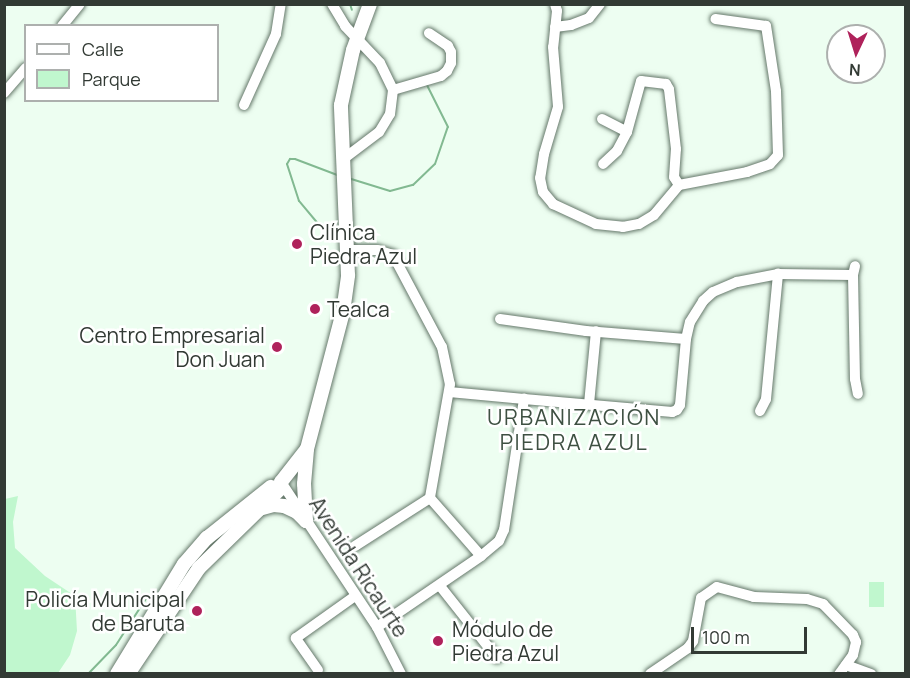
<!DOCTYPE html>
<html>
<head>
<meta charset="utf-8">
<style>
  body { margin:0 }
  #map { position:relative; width:910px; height:678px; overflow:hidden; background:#edfef1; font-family:Manrope,sans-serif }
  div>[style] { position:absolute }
  .green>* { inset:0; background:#c0f7ce; transform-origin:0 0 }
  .stream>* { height:2px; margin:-1px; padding:0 1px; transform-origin:1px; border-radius:1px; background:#82b991 }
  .roads { filter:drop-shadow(0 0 2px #65786a) drop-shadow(0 0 2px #65786a) }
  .minor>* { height:10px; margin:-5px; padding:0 5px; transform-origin:5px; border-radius:5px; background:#fff }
  .major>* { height:14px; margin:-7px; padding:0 7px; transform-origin:7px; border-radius:7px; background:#fff }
  .dots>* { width:16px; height:16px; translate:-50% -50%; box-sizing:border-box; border:3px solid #fff; border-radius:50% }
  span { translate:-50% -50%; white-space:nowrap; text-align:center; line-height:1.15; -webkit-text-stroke:5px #fff; paint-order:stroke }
  .poi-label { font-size:21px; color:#323a34 }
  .left { translate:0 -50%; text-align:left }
  .right { translate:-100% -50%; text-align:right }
  .street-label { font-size:21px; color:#323a34 }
  .neighbourhood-label { font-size:22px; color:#3e5042; letter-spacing:1.5px }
  .frame { position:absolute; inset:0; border:6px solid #323a34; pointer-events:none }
  .legend { position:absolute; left:24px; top:24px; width:195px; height:78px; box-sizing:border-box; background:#fff; border:2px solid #adb0ae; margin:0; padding:8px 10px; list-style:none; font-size:18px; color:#323a34 }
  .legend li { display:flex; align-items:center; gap:12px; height:30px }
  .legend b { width:30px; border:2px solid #adb0ae }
  .north { position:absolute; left:826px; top:24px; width:60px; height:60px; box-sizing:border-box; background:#fff; border:2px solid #adb0ae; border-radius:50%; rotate:184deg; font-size:16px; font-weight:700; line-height:24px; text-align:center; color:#323a34 }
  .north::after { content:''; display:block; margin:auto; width:21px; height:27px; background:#af225b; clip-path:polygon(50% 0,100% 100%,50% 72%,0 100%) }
  .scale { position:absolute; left:691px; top:627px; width:116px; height:27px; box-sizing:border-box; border:3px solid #323a34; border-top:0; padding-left:8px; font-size:18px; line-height:21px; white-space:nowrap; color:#323a34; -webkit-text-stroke:4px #fff; paint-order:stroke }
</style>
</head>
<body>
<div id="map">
  <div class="green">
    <i style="clip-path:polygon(18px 496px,13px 522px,15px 548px,45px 576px,75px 596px,77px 631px,70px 655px,58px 673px,5px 673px,5px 499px)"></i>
    <i style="left:869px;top:582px;width:15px;height:25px"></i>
  </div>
  <div class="stream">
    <i style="left:350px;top:4px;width:6px;rotate:72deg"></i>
    <i style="left:348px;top:178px;width:44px;rotate:17.2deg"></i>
    <i style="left:390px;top:191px;width:24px;rotate:-15deg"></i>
    <i style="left:413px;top:185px;width:30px;rotate:-44deg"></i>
    <i style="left:435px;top:164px;width:39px;rotate:-71deg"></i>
    <i style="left:448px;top:127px;width:49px;rotate:-116.6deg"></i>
    <i style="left:320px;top:226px;width:33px;rotate:-130deg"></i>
    <i style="left:299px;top:201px;width:39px;rotate:-108deg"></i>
    <i style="left:287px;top:164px;width:6px;rotate:-59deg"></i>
    <i style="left:290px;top:159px;width:5px"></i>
    <i style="left:295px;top:159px;width:48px;rotate:20.7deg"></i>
    <i style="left:88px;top:674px;width:40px;rotate:-46deg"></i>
    <i style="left:116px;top:645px;width:57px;rotate:-57.1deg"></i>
  </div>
  <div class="roads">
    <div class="minor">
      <i style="left:332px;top:4px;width:26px;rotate:59deg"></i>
      <i style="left:345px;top:26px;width:51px;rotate:46.6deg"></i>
      <i style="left:380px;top:63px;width:30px;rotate:64deg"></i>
      <i style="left:393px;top:90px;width:24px;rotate:97deg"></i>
      <i style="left:390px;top:114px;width:21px;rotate:121deg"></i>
      <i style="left:379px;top:132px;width:46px;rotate:142.9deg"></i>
      <i style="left:555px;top:4px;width:7px;rotate:74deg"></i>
      <i style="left:557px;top:11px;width:36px;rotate:96deg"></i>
      <i style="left:553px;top:47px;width:60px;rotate:85.2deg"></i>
      <i style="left:558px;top:107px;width:49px;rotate:106.6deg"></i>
      <i style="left:544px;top:154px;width:24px;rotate:99deg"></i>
      <i style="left:540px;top:178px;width:14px;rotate:78deg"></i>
      <i style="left:543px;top:192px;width:16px;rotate:50deg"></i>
      <i style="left:553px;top:204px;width:47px;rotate:24.9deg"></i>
      <i style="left:596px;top:224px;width:27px;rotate:6deg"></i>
      <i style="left:623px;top:227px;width:16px;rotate:-11deg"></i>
      <i style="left:639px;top:224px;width:17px;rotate:-31deg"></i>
      <i style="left:654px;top:215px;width:39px;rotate:-50deg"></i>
      <i style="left:679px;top:185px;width:9px;rotate:-122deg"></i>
      <i style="left:674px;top:177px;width:28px;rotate:-86deg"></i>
      <i style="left:676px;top:149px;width:60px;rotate:-96.7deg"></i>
      <i style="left:669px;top:89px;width:6px;rotate:-121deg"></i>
      <i style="left:666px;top:84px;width:25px;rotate:-173deg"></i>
      <i style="left:641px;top:81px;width:53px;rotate:105.4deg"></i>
      <i style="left:627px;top:132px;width:21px;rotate:118deg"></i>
      <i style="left:617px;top:151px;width:19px;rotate:137deg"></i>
      <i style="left:62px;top:26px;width:28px;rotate:-51deg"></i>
      <i style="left:555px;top:27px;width:16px;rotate:-7deg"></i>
      <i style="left:571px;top:25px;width:19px;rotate:-21deg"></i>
      <i style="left:589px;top:18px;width:18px;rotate:-52deg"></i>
      <i style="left:393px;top:90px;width:50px;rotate:-16.3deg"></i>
      <i style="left:441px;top:76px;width:8px;rotate:-40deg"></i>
      <i style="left:447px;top:71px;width:9px;rotate:-63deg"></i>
      <i style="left:451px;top:63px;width:11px;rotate:-90deg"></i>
      <i style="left:451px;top:52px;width:7px;rotate:-117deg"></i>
      <i style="left:448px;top:46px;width:23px;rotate:-146deg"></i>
      <i style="left:4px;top:93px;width:33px;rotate:-49deg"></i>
      <i style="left:244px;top:105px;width:78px;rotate:-65.7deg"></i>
      <i style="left:276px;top:34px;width:30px;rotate:-81deg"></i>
      <i style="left:602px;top:119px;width:28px;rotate:27deg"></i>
      <i style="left:679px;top:185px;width:69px;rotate:-10.8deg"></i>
      <i style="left:747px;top:172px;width:24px;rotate:-19deg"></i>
      <i style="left:770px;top:164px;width:12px;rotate:-48deg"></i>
      <i style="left:778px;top:155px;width:64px;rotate:-91.8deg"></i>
      <i style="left:776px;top:91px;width:66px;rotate:-98.7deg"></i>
      <i style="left:766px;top:26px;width:51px;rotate:-172.2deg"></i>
      <i style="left:348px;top:250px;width:29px"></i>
      <i style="left:377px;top:250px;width:17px;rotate:17deg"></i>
      <i style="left:393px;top:255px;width:104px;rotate:62deg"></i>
      <i style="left:442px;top:347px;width:38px;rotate:78deg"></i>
      <i style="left:450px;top:384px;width:116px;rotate:100deg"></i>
      <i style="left:430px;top:498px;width:89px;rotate:147.4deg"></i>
      <i style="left:853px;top:275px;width:104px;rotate:88.9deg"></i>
      <i style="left:855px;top:379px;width:15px;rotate:79deg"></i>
      <i style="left:500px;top:319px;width:87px;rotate:7.9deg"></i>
      <i style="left:586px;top:331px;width:100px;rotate:4.6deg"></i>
      <i style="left:524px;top:399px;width:149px;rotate:5deg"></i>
      <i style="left:672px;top:412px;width:5px;rotate:-22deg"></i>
      <i style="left:677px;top:410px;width:6px;rotate:-59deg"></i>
      <i style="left:680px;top:405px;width:66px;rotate:-84.8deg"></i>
      <i style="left:686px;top:339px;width:17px;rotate:-77deg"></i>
      <i style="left:690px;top:322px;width:25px;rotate:-58deg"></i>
      <i style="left:703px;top:301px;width:13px;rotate:-42deg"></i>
      <i style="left:713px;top:292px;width:26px;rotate:-23deg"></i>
      <i style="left:737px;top:282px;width:42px;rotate:-11deg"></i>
      <i style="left:778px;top:274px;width:75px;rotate:0.8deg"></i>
      <i style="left:853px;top:275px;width:9px;rotate:-77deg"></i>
      <i style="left:589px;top:404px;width:73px;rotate:-84.5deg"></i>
      <i style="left:760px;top:411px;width:13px;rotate:-63deg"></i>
      <i style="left:766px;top:399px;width:126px;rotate:-84.5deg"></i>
      <i style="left:281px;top:482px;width:174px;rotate:56.5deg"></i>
      <i style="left:377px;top:627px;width:53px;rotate:62.9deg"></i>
      <i style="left:430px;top:498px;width:77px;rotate:48.7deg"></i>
      <i style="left:440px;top:586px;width:92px;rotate:51.6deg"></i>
      <i style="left:377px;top:627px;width:126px;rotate:-34.3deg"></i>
      <i style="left:481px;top:556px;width:23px;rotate:-40deg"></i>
      <i style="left:499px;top:541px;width:12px;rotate:-66deg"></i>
      <i style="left:504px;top:530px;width:133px;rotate:-81.3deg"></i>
      <i style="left:524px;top:399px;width:75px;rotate:-174.7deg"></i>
      <i style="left:846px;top:665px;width:27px;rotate:20deg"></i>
      <i style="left:318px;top:670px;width:39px;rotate:-125deg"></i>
      <i style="left:296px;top:638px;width:72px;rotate:-35.4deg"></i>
      <i style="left:650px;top:674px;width:46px;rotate:-34.4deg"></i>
      <i style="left:688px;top:648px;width:9px;rotate:-54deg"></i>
      <i style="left:693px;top:641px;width:44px;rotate:-79.5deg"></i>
      <i style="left:701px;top:598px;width:19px;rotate:-35deg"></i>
      <i style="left:717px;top:587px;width:38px;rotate:15deg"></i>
      <i style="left:754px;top:597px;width:53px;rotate:2.2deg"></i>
      <i style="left:807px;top:599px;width:17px;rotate:17deg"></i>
      <i style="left:823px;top:604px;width:43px;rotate:45.9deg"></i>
      <i style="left:853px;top:635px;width:8px;rotate:67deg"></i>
      <i style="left:856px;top:642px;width:13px;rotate:103deg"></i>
      <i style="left:853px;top:655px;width:24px;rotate:126deg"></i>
    </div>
    <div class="major">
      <i style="left:259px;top:509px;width:16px;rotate:-15deg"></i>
      <i style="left:274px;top:505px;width:10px;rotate:6deg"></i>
      <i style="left:284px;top:506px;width:14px;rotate:25deg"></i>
      <i style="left:297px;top:512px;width:13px;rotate:45deg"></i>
      <i style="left:306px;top:521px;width:37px;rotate:-93deg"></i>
      <i style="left:304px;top:484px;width:35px;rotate:-85deg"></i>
      <i style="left:307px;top:449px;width:142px;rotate:-75.3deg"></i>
      <i style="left:343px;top:312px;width:37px;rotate:-82deg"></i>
      <i style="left:348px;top:275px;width:170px;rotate:-92.4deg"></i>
      <i style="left:341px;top:105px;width:56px;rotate:-77.7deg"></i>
      <i style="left:353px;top:50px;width:49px;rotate:-69.7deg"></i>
      <i style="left:117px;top:674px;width:129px;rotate:-58.7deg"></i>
      <i style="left:184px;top:564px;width:35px;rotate:-49deg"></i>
      <i style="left:207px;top:538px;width:82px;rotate:-38.6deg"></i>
      <i style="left:128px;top:674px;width:128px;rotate:-56.2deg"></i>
      <i style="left:199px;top:568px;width:115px;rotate:-44.3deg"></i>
      <i style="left:281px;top:488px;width:6px;rotate:-90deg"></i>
      <i style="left:281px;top:482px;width:41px;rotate:-52deg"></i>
    </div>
  </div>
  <div class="dots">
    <i style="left:297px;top:244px;background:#af225b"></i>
    <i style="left:315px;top:309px;background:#af225b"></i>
    <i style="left:277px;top:347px;background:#af225b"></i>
    <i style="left:197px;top:611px;background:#af225b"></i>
    <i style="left:438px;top:641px;background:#af225b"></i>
  </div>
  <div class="poi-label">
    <span class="left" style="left:310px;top:244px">Clínica<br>Piedra Azul</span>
    <span class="left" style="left:327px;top:309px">Tealca</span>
    <span class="right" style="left:265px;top:347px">Centro Empresarial<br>Don Juan</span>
    <span class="right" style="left:185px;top:611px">Policía Municipal<br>de Baruta</span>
    <span class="left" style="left:452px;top:641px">Módulo de<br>Piedra Azul</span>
  </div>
  <div class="street-label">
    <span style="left:359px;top:567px;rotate:57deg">Avenida Ricaurte</span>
  </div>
  <div class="neighbourhood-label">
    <span style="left:574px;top:430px">URBANIZACIÓN<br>PIEDRA AZUL</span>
  </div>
  <div class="frame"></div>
  <ul class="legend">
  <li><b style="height:8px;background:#fff"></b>Calle</li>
  <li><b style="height:16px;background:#c0f7ce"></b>Parque</li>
  </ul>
  <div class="north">N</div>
  <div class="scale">100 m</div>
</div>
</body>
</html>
